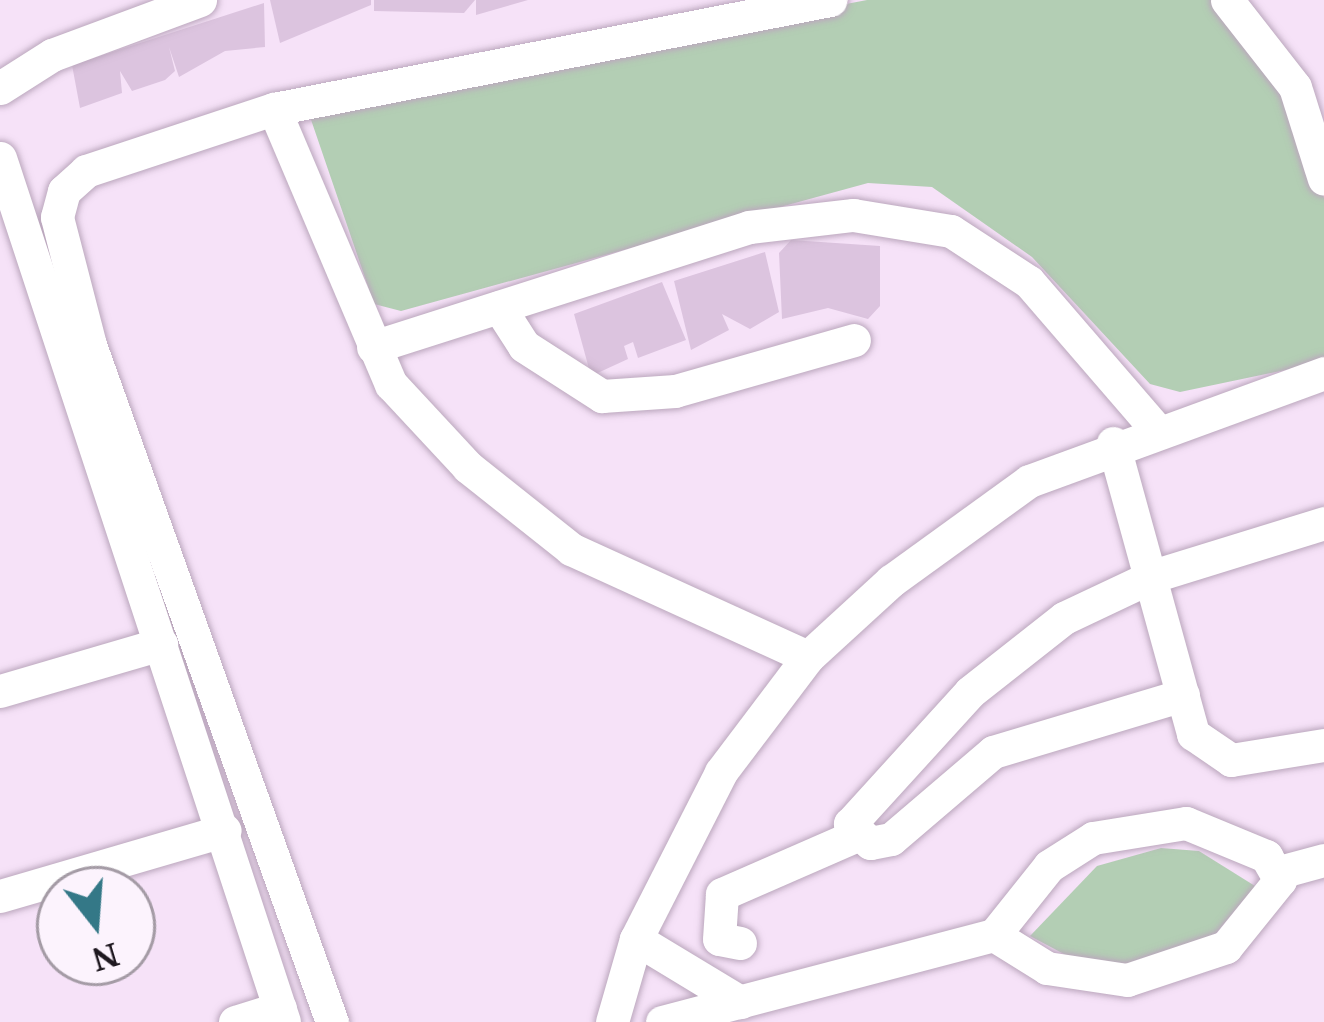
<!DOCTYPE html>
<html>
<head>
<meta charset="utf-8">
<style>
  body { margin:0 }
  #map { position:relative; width:1324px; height:1022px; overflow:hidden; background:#f6e2f8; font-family:"Noto Serif",serif }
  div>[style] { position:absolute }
  .green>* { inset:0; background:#b3ceb4 }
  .building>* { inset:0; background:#dcc4df }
  .roads { filter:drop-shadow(0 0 3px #bba7bd) drop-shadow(0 0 3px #bba7bd) }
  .minor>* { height:33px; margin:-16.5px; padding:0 16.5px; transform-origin:16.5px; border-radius:16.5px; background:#fff }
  span { translate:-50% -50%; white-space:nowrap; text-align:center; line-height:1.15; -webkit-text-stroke:9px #fcf3fd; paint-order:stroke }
  .north { position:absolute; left:36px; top:866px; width:120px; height:120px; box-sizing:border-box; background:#fcf3fd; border:3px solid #a49ba5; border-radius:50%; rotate:163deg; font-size:33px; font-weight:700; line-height:48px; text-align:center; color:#1f1820 }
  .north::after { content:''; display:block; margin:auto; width:42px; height:54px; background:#347887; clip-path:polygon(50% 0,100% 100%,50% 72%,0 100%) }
</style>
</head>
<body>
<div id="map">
  <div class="green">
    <i style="clip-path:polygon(867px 0,1216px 0,1290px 91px,1324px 198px,1324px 362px,1180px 392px,1150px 384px,1032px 257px,932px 187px,868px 183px,401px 311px,374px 304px,307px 108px)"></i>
    <i style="clip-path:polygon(1161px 848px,1199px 851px,1255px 886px,1214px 936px,1150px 966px,1079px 962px,1030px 936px,1097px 866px)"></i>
  </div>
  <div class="building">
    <i style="clip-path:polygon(270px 0,371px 0,371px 5px,280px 43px)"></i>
    <i style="clip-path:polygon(374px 0,475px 0,464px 13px,374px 11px)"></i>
    <i style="clip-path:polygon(476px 0,528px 0,476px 15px)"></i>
    <i style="clip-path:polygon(264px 3px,265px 47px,225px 51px,179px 77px,169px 47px,175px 71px,165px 80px,132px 91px,120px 71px,122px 93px,80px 108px,72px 65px)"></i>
    <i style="clip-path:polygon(791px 240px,880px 246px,880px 306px,868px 319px,828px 308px,782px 319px,779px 253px)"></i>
    <i style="clip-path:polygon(765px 252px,779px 312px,750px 329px,722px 314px,729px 330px,691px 350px,674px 281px)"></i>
    <i style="clip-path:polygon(662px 282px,686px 340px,638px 358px,633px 342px,624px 346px,628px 359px,591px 376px,574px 314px)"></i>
  </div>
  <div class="roads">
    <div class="minor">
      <i style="left:1227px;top:0;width:110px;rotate:52deg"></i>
      <i style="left:1295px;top:87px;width:96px;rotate:72.5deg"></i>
      <i style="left:0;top:88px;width:62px;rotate:-32.4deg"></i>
      <i style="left:52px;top:55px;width:158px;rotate:-20.4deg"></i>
      <i style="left:274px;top:109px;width:299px;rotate:67deg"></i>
      <i style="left:391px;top:384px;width:113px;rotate:47.1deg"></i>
      <i style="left:468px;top:467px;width:132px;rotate:38.5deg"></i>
      <i style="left:571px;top:549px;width:260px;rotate:24.5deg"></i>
      <i style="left:0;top:158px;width:909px;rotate:71.8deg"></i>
      <i style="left:499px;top:307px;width:46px;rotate:57.3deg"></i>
      <i style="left:524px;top:346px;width:93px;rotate:32.7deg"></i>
      <i style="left:602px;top:396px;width:73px;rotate:-3.9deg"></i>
      <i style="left:675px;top:391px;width:186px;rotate:-15.9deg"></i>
      <i style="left:373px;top:347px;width:395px;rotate:-17.7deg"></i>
      <i style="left:749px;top:227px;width:105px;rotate:-6.6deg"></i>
      <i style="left:853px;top:215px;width:99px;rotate:9.3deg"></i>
      <i style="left:951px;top:231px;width:93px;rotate:33.2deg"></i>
      <i style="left:1029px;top:282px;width:191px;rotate:49.2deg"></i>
      <i style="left:1113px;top:443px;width:302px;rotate:74.6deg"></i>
      <i style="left:1193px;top:734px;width:46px;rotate:34.4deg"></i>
      <i style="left:1231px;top:760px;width:94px;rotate:-9.2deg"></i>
      <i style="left:0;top:691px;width:168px;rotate:-16.3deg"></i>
      <i style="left:1183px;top:695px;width:198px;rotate:163.3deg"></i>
      <i style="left:993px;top:752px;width:134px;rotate:139.5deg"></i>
      <i style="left:891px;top:839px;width:21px;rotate:169deg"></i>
      <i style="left:870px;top:843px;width:28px;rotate:-136deg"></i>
      <i style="left:850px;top:824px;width:178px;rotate:-47.7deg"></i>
      <i style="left:970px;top:692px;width:120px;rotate:-38.2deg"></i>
      <i style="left:1064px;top:618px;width:98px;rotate:-25.3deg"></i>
      <i style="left:1153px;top:576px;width:179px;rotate:-17.2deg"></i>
      <i style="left:1186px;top:823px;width:87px;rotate:22.4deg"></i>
      <i style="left:1266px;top:856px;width:28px;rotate:60deg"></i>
      <i style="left:1280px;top:880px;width:86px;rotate:128.9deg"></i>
      <i style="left:1226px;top:947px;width:104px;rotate:161.6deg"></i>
      <i style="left:1127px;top:980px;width:81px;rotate:-171.5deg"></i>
      <i style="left:1047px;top:968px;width:62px;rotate:-148.1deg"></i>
      <i style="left:994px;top:935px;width:88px;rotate:-51.4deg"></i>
      <i style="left:1049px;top:866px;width:52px;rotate:-32.5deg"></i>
      <i style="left:1093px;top:838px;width:94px;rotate:-9.2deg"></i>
      <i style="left:1276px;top:873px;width:50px;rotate:-15.2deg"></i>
      <i style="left:0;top:896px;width:234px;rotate:-16.3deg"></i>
      <i style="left:636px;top:939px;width:122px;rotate:31.2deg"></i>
      <i style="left:740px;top:943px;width:21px;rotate:-169deg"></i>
      <i style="left:719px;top:939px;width:45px;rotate:-86.2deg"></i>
      <i style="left:722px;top:894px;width:145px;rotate:-23.6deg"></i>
      <i style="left:235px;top:1022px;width:47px;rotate:-17.3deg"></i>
      <i style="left:332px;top:1022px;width:719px;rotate:-109.67deg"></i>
      <i style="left:90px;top:345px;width:132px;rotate:-104.5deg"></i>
      <i style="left:57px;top:217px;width:27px;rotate:-75deg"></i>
      <i style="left:64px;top:191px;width:30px;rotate:-42deg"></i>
      <i style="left:86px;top:171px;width:198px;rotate:-18.3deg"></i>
      <i style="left:274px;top:109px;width:567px;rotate:-11.09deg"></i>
      <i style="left:612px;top:1022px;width:86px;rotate:-73.9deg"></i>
      <i style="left:636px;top:939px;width:187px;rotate:-63deg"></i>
      <i style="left:721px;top:772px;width:144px;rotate:-52.9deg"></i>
      <i style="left:808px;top:657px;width:113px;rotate:-42.5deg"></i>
      <i style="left:891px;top:581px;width:170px;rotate:-35.9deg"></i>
      <i style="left:1029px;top:481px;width:314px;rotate:-20.1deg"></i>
      <i style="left:662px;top:1022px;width:343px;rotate:-14.7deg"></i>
    </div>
  </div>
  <div class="north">N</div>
</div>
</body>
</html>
